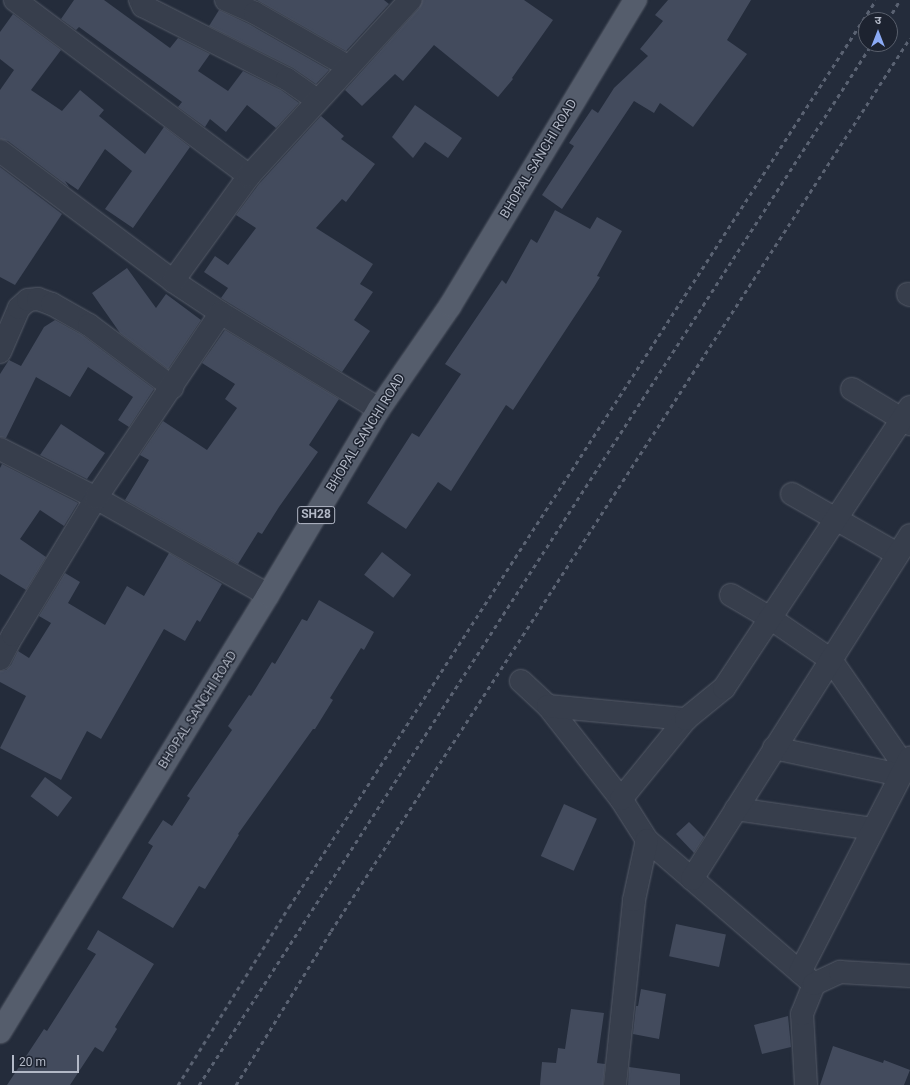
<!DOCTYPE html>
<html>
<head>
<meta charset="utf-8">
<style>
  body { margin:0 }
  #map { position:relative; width:910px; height:1085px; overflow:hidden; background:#242c3b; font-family:Roboto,"Noto Sans Devanagari",sans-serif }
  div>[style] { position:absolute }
  .building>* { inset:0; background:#434b5d; transform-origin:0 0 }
  .roads { filter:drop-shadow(0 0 1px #565c69) drop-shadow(0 0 1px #565c69) }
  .minor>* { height:22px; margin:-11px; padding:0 11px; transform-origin:11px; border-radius:11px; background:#373e4c }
  .major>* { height:22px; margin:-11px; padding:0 11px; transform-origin:11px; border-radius:11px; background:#555d6c }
  .rail>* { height:3px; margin-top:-1.5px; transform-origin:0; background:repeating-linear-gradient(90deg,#5a6272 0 4px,transparent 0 8px) }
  span { translate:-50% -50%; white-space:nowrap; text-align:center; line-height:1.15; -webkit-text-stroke:3px #1d2330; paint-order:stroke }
  .shield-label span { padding:1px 3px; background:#1d2330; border:1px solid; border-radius:3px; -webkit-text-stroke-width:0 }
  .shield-label { font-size:12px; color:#b3b9c7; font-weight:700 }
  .street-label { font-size:13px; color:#b3b9c7 }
  .north { position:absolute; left:858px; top:12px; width:40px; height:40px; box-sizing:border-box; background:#1d2330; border:1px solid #595f6c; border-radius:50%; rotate:0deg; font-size:11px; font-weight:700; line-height:16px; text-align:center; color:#b3b9c7 }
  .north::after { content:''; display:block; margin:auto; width:14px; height:18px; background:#8baaf4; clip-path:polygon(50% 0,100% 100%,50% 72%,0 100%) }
  .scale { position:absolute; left:12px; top:1055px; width:67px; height:18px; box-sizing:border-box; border:2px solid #b3b9c7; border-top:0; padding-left:5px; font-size:12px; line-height:14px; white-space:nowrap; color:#b3b9c7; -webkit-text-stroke:3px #1d2330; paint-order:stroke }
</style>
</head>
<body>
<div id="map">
  <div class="building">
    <i style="clip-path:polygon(74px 0,104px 0,170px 48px,178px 38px,210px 54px,198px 71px,228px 91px,243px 71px,281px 90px,299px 103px,276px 128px,247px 105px,226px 132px,210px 119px,205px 127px,178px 107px,182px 102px,79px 27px,76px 30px,61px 19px)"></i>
    <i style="clip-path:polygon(257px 0,384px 0,389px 4px,346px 51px)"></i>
    <i style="clip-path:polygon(422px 0,524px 0,553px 20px,512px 78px,513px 79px,498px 97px,434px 45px,403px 81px,395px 74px,362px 106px,345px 90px,419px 8px)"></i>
    <i style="clip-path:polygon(668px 0,751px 0,727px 40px,747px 54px,693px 127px,660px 103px,654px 113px,634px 101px,562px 209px,542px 195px,574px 146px,569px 143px,592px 109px,598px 113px,614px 88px,648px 56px,640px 49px,663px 21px,655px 15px)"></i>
    <i style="clip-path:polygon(219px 10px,249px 24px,329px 70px,316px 84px,293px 68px,209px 26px)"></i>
    <i style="clip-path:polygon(13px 14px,61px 50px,31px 90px,62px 111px,80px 90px,104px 110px,99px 116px,145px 154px,164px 127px,190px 147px,133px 228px,105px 209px,132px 171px,105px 149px,78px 190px,65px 181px,69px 187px,8px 141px,0 139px,0 90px,14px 70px,0 59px,0 32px)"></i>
    <i style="clip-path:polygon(415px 105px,462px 138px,448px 158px,425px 142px,413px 158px,392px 137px)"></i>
    <i style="clip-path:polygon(321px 116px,344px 136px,341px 139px,375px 164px,346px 202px,342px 199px,316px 228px,373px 264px,360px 284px,373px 292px,354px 320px,370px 331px,342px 372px,221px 298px,228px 288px,204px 272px,215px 256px,228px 265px,256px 228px,236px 215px,259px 184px)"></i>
    <i style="clip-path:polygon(0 167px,62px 214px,15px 285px,0 277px)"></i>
    <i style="clip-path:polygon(555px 210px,590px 229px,597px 217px,622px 231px,597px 276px,600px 277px,594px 287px,513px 410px,506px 405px,451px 491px,438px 482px,406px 529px,367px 503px,412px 433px,419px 437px,461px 374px,445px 364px,502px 280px,506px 284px,531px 239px,537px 243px)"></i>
    <i style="clip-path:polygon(127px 268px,156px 308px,166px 294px,201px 320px,168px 369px,120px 333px,92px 293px)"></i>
    <i style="clip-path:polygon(55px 320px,82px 335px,154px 389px,129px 427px,118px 420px,133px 397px,88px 367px,70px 397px,36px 377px,6px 438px,0 437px,0 374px,9px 360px,21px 366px,44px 327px)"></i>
    <i style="clip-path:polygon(225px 330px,339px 399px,309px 445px,318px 452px,279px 507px,262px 534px,258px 532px,238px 564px,125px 500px,149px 460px,140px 455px,163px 421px,207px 450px,237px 408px,225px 399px,235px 384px,202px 363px)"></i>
    <i style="clip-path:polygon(61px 424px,105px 453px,87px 479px,40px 455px)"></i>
    <i style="clip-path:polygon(2px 464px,78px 503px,64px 526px,40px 510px,20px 539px,46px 557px,26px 590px,0 574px,0 468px)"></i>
    <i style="left:382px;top:552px;width:37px;height:29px;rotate:38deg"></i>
    <i style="clip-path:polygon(169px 553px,222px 584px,200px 622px,197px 620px,185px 641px,164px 629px,101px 739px,87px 731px,61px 780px,0 748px,26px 696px,0 682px,0 671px,6px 670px,11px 665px,18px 651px,29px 658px,51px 623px,39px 616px,65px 573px,80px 582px,68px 603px,105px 625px,127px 586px,144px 596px)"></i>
    <i style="clip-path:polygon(319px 600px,374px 632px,364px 650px,361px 648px,330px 698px,333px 700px,315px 729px,313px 729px,238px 834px,239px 835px,205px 889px,199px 886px,173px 928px,122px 898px,153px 846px,148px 843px,163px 820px,172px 826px,190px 798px,187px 796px,232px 730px,228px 726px,249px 695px,251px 696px,272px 662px,275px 664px,302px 619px,307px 621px)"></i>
    <i style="left:45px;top:777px;width:34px;height:24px;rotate:37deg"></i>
    <i style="left:564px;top:804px;width:36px;height:57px;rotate:24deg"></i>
    <i style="clip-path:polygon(689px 822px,704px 837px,694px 853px,676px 834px)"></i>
    <i style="left:676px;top:924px;width:51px;height:33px;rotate:12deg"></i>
    <i style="clip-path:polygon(98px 930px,154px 964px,115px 1027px,117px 1029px,103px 1052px,95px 1047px,70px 1085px,7px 1085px,44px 1029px,47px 1031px,96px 954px,87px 949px)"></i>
    <i style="clip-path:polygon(641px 989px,666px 994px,659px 1039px,633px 1034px,636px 1006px,638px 1006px)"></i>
    <i style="clip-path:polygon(571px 1009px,604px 1013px,597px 1063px,605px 1064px,603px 1085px,540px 1085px,542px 1062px,556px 1063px,558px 1048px,565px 1049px)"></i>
    <i style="clip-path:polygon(788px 1016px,791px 1047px,762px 1054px,754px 1025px)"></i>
    <i style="clip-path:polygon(833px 1046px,883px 1063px,884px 1060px,910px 1070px,904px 1085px,820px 1085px)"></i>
    <i style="clip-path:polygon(629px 1067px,680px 1074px,680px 1085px,628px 1085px)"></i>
  </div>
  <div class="roads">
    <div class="minor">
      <i style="left:15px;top:0;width:293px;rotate:36.9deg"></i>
      <i style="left:140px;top:0;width:7px;rotate:63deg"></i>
      <i style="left:143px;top:6px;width:161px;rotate:26.9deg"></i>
      <i style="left:287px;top:79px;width:37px;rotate:35deg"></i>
      <i style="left:226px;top:0;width:32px;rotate:24deg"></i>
      <i style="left:255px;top:13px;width:108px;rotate:29.9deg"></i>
      <i style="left:0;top:151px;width:216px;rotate:36.9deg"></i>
      <i style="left:173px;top:281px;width:58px;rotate:33.7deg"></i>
      <i style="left:221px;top:313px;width:185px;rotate:31.3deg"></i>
      <i style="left:173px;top:281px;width:130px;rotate:-54.1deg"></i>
      <i style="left:249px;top:176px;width:239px;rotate:-47.5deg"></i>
      <i style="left:908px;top:294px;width:2px;rotate:27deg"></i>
      <i style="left:0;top:352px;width:48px;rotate:-66.6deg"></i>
      <i style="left:19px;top:308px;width:12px;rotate:-42deg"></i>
      <i style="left:28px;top:300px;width:10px;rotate:-6deg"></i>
      <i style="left:38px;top:299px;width:15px;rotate:20deg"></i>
      <i style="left:52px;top:304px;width:43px;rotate:29.6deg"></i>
      <i style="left:89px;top:325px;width:104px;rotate:36.8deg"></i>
      <i style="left:852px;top:389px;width:68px;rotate:31.1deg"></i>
      <i style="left:0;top:449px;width:108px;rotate:27deg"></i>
      <i style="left:96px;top:498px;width:197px;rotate:29.4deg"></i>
      <i style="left:792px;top:494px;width:121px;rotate:29.7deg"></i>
      <i style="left:731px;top:595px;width:45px;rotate:30.5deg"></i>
      <i style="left:770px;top:618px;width:74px;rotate:34.5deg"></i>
      <i style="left:831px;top:660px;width:130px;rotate:55.3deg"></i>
      <i style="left:0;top:659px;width:27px;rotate:-62deg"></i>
      <i style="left:13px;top:635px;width:160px;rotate:-58.8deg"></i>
      <i style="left:96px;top:498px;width:223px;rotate:-56deg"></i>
      <i style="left:521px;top:681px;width:37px;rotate:43deg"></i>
      <i style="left:548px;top:706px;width:118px;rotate:51.9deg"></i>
      <i style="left:621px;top:799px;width:49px;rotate:57.6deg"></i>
      <i style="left:647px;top:840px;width:221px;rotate:40.8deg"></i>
      <i style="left:548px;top:706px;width:139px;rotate:5.4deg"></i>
      <i style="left:774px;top:748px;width:129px;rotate:12.1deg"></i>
      <i style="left:621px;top:799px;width:103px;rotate:-50.9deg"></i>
      <i style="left:686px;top:719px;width:49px;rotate:-39.2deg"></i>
      <i style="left:724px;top:688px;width:337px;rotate:-56.5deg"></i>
      <i style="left:736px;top:809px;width:138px;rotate:8.3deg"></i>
      <i style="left:692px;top:879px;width:407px;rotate:-57.6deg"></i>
      <i style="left:800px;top:972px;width:241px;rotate:-62.8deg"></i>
      <i style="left:615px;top:1085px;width:186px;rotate:-84.1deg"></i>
      <i style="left:634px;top:900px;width:61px;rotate:-77.8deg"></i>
      <i style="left:806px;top:1085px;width:71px;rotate:-93.2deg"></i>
      <i style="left:802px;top:1014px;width:32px;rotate:-68deg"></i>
      <i style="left:814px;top:984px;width:29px;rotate:-25deg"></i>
      <i style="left:840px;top:972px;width:70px;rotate:3.3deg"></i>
    </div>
    <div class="major">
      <i style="left:0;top:1032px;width:513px;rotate:-58.48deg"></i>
      <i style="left:268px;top:595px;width:217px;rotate:-59.2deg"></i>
      <i style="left:379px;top:409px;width:125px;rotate:-55.4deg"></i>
      <i style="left:450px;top:306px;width:358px;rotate:-58.8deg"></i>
    </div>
  </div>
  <div class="rail">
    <i style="left:888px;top:20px;width:23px;rotate:-59deg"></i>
    <i style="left:178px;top:1085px;width:210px;rotate:-58.1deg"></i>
    <i style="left:289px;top:907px;width:1080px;rotate:-57.09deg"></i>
    <i style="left:199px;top:1085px;width:1240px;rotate:-57.12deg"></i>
    <i style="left:236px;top:1085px;width:181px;rotate:-58.3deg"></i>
    <i style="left:331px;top:931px;width:1064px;rotate:-57.04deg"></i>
  </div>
  <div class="shield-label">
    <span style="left:316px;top:515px">SH28</span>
  </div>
  <div class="street-label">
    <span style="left:539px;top:159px;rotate:-59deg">BHOPAL SANCHI ROAD</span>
    <span style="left:366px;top:433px;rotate:-58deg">BHOPAL SANCHI ROAD</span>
    <span style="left:198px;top:710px;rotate:-58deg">BHOPAL SANCHI ROAD</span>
  </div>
  <div class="north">उ</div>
  <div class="scale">20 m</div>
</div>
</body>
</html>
